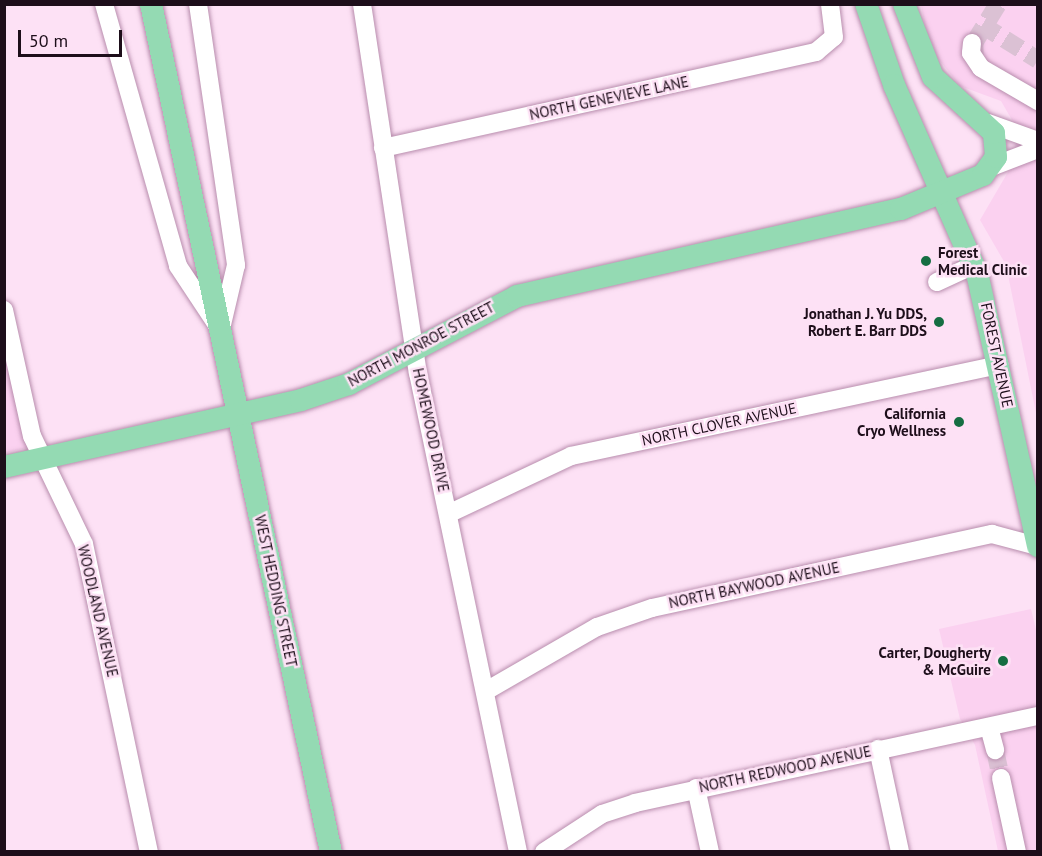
<!DOCTYPE html>
<html>
<head>
<meta charset="utf-8">
<style>
  body { margin:0 }
  #map { position:relative; width:1042px; height:856px; overflow:hidden; background:#fde1f5; font-family:"PT Sans",sans-serif }
  div>[style] { position:absolute }
  .built>* { inset:0; background:#fbd1f0 }
  .minor-tunnel>* { height:18px; margin-top:-9px; transform-origin:0; background:repeating-linear-gradient(90deg,#dbc1d4 0 18px,transparent 0 27px) }
  .roads { filter:drop-shadow(0 0 2px #b88dad) drop-shadow(0 0 2px #b88dad) }
  .minor>* { height:18px; margin:-9px; padding:0 9px; transform-origin:9px; border-radius:9px; background:#fff }
  .major>* { height:22px; margin:-11px; padding:0 11px; transform-origin:11px; border-radius:11px; background:#94dab3 }
  .dots>* { width:16px; height:16px; translate:-50% -50%; box-sizing:border-box; border:3px solid #fde1f5; border-radius:50% }
  span { translate:-50% -50%; white-space:nowrap; text-align:center; line-height:1.15; -webkit-text-stroke:5px #fde1f5; paint-order:stroke }
  .street-label { font-size:15px; color:#1d0e1a }
  .poi-label { font-size:15px; color:#1d0e1a; font-weight:700 }
  .left { translate:0 -50%; text-align:left }
  .right { translate:-100% -50%; text-align:right }
  .frame { position:absolute; inset:0; border:6px solid #1d0e1a; pointer-events:none }
  .scale { position:absolute; left:18px; top:30px; width:104px; height:27px; box-sizing:border-box; border:3px solid #1d0e1a; border-top:0; padding-left:8px; font-size:18px; line-height:21px; white-space:nowrap; color:#1d0e1a; -webkit-text-stroke:4px #fde1f5; paint-order:stroke }
</style>
</head>
<body>
<div id="map">
  <div class="built">
    <i style="clip-path:polygon(921px 5px,1037px 5px,1037px 418px,1006px 265px,980px 220px,1015px 160px,1016px 127px,1001px 101px,960px 86px,929px 47px)"></i>
    <i style="clip-path:polygon(4px 344px,30px 447px,5px 453px,4px 453px)"></i>
    <i style="clip-path:polygon(1031px 609px,1038px 638px,1037px 851px,998px 851px,975px 745px,960px 719px,939px 629px)"></i>
  </div>
  <div class="minor-tunnel">
    <i style="left:982px;top:25px;width:66px;rotate:32deg"></i>
    <i style="left:975px;top:60px;width:17px;rotate:-93deg"></i>
    <i style="left:974px;top:43px;width:46px;rotate:-58.4deg"></i>
    <i style="left:995px;top:750px;width:29px;rotate:78deg"></i>
  </div>
  <div class="roads">
    <div class="minor">
      <i style="left:104px;top:4px;width:272px;rotate:74.2deg"></i>
      <i style="left:178px;top:266px;width:74px;rotate:56.5deg"></i>
      <i style="left:198px;top:4px;width:264px;rotate:81.7deg"></i>
      <i style="left:236px;top:265px;width:66px;rotate:103.2deg"></i>
      <i style="left:362px;top:4px;width:373px;rotate:81.4deg"></i>
      <i style="left:418px;top:373px;width:489px;rotate:78.2deg"></i>
      <i style="left:972px;top:43px;width:10px;rotate:96deg"></i>
      <i style="left:971px;top:53px;width:18px;rotate:56deg"></i>
      <i style="left:981px;top:68px;width:66px;rotate:30.1deg"></i>
      <i style="left:988px;top:123px;width:53px;rotate:19.8deg"></i>
      <i style="left:383px;top:148px;width:444px;rotate:-12.5deg"></i>
      <i style="left:816px;top:52px;width:23px;rotate:-40deg"></i>
      <i style="left:834px;top:37px;width:33px;rotate:-97deg"></i>
      <i style="left:991px;top:167px;width:50px;rotate:-21deg"></i>
      <i style="left:937px;top:282px;width:41px;rotate:-24.7deg"></i>
      <i style="left:4px;top:310px;width:129px;rotate:77.5deg"></i>
      <i style="left:32px;top:436px;width:120px;rotate:64.3deg"></i>
      <i style="left:84px;top:544px;width:315px;rotate:78.1deg"></i>
      <i style="left:450px;top:513px;width:134px;rotate:-25.2deg"></i>
      <i style="left:571px;top:456px;width:438px;rotate:-12deg"></i>
      <i style="left:486px;top:691px;width:128px;rotate:-30deg"></i>
      <i style="left:597px;top:627px;width:58px;rotate:-19.1deg"></i>
      <i style="left:652px;top:608px;width:348px;rotate:-12.3deg"></i>
      <i style="left:992px;top:534px;width:47px;rotate:14.9deg"></i>
      <i style="left:989px;top:727px;width:24px;rotate:75deg"></i>
      <i style="left:878px;top:749px;width:105px;rotate:77.9deg"></i>
      <i style="left:1001px;top:778px;width:76px;rotate:77.8deg"></i>
      <i style="left:696px;top:788px;width:66px;rotate:77.7deg"></i>
      <i style="left:544px;top:852px;width:69px;rotate:-33.2deg"></i>
      <i style="left:602px;top:814px;width:35px;rotate:-18deg"></i>
      <i style="left:635px;top:803px;width:412px;rotate:-12.2deg"></i>
    </div>
    <div class="major">
      <i style="left:151px;top:4px;width:867px;rotate:78.02deg"></i>
      <i style="left:866px;top:4px;width:86px;rotate:70.9deg"></i>
      <i style="left:894px;top:85px;width:206px;rotate:66.2deg"></i>
      <i style="left:977px;top:273px;width:280px;rotate:77.4deg"></i>
      <i style="left:4px;top:467px;width:304px;rotate:-12.7deg"></i>
      <i style="left:301px;top:400px;width:51px;rotate:-18.4deg"></i>
      <i style="left:349px;top:384px;width:190px;rotate:-27.6deg"></i>
      <i style="left:517px;top:296px;width:394px;rotate:-12.8deg"></i>
      <i style="left:901px;top:209px;width:89px;rotate:-22.5deg"></i>
      <i style="left:983px;top:175px;width:22px;rotate:-54deg"></i>
      <i style="left:996px;top:157px;width:24px;rotate:-95deg"></i>
      <i style="left:994px;top:133px;width:83px;rotate:-137.4deg"></i>
      <i style="left:933px;top:77px;width:79px;rotate:-111.7deg"></i>
    </div>
  </div>
  <div class="dots">
    <i style="left:926px;top:261px;background:#156e42"></i>
    <i style="left:939px;top:322px;background:#156e42"></i>
    <i style="left:959px;top:422px;background:#156e42"></i>
    <i style="left:1003px;top:661px;background:#156e42"></i>
  </div>
  <div class="street-label">
    <span style="left:609px;top:98px;rotate:-12deg">NORTH GENEVIEVE LANE</span>
    <span style="left:421px;top:344px;rotate:-28deg">NORTH MONROE STREET</span>
    <span style="left:997px;top:355px;rotate:78deg">FOREST AVENUE</span>
    <span style="left:719px;top:424px;rotate:-12deg">NORTH CLOVER AVENUE</span>
    <span style="left:431px;top:430px;rotate:78deg">HOMEWOOD DRIVE</span>
    <span style="left:754px;top:585px;rotate:-12deg">NORTH BAYWOOD AVENUE</span>
    <span style="left:276px;top:591px;rotate:78deg">WEST HEDDING STREET</span>
    <span style="left:98px;top:611px;rotate:77deg">WOODLAND AVENUE</span>
    <span style="left:785px;top:769px;rotate:-12deg">NORTH REDWOOD AVENUE</span>
  </div>
  <div class="poi-label">
    <span class="left" style="left:938px;top:261px">Forest<br>Medical Clinic</span>
    <span class="right" style="left:927px;top:322px">Jonathan J. Yu DDS,<br>Robert E. Barr DDS</span>
    <span class="right" style="left:946px;top:422px">California<br>Cryo Wellness</span>
    <span class="right" style="left:991px;top:661px">Carter, Dougherty<br>&amp; McGuire</span>
  </div>
  <div class="frame"></div>
  <div class="scale">50 m</div>
</div>
</body>
</html>
